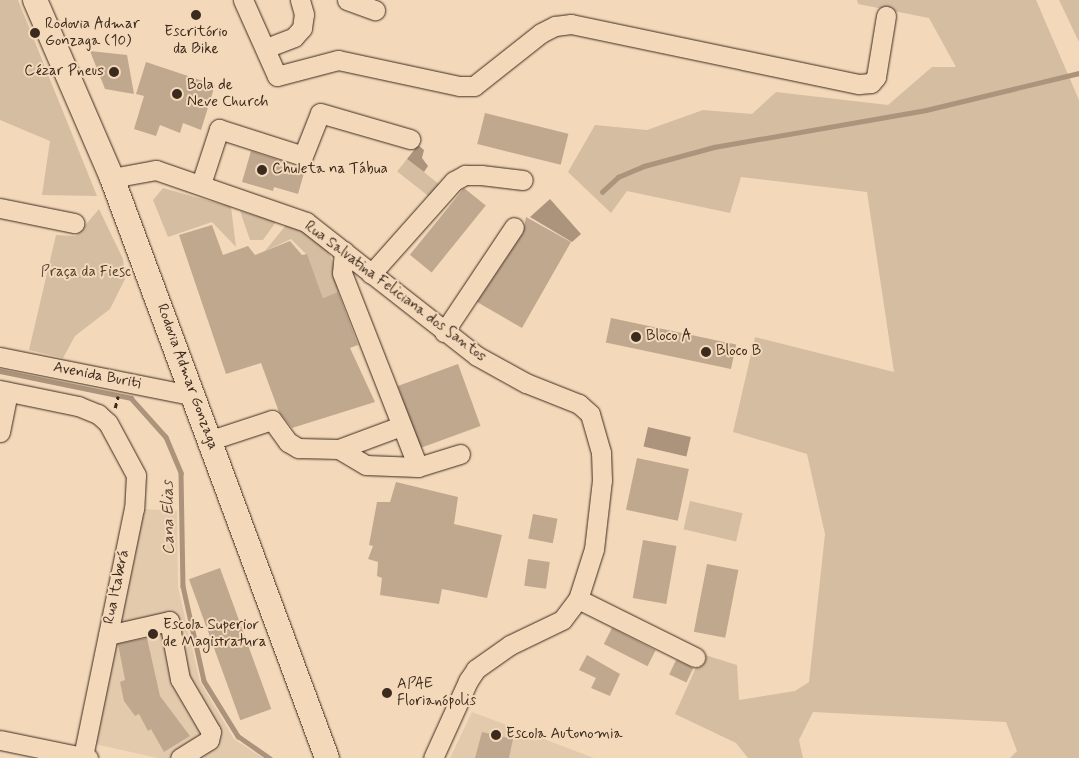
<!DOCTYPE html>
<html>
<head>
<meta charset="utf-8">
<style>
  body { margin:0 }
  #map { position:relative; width:1079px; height:758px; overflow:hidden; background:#f3d9ba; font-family:Mynerve,sans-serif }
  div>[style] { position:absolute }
  .built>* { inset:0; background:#e4caad }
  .green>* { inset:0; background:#d5bda1; transform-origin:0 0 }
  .water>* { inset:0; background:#ab937c; transform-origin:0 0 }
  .stream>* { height:4.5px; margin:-2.25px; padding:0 2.25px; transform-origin:2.25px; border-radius:2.25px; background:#ab937c }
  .building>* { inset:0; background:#c0a88f; transform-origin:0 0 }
  .path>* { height:2.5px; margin-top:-1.25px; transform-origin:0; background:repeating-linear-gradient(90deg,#3b2a1e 0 5px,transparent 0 9px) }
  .roads { filter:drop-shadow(0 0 1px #3b2a1e) drop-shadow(0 0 1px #3b2a1e) }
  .minor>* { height:19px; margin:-9.5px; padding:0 9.5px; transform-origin:9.5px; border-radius:9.5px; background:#f3d9ba }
  .major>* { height:24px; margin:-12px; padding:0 12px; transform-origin:12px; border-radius:12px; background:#f3d9ba }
  .dots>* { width:14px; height:14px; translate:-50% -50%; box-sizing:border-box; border:2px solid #f3d9ba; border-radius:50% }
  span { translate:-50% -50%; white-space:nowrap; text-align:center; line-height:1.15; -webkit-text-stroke:4px #f3d9ba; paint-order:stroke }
  .poi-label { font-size:15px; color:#3b2a1e }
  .left { translate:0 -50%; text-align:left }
  .right { translate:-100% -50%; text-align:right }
  .park-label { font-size:15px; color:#524032 }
  .street-label { font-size:15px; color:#3b2a1e }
  .water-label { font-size:16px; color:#574436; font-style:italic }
</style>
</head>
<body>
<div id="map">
  <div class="built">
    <i style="clip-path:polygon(143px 509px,177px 511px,178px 587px,200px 682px,234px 739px,263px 758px,158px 758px,99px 745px,95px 741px)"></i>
    <i style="clip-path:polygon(472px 712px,594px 758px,450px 758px)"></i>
  </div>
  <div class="green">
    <i style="clip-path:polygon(0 0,18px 0,97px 196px,42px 195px,50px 141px,0 120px)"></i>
    <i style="clip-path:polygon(857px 0,1036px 0,1079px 100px,1079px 758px,1010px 758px,1017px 751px,1006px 722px,813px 712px,799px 740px,803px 758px,748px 758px,736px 743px,675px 714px,702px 654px,737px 665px,739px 700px,795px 691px,809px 682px,825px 534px,807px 454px,733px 432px,755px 337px,894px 372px,867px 192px,741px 177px,730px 213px,627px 191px,611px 213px,568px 172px,595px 125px,647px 130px,703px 110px,752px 114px,776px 92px,888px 105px,932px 67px,956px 67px,929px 18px,858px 4px)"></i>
    <i style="clip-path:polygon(1059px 0,1079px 0,1079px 42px)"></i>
    <i style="left:407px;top:159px;width:41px;height:16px;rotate:38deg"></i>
    <i style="clip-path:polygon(163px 188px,231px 207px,236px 247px,212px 222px,168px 237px,153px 200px)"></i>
    <i style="clip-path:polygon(99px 209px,123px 259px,125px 279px,110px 309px,75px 336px,63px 358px,29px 350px,56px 235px,76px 236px)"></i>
    <i style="clip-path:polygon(240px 211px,276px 222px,263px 240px,250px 240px)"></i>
    <i style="clip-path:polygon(286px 225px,305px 232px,327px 250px,347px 289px,323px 298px,307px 255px,291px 239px,265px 251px)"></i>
    <i style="left:690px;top:501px;width:54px;height:29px;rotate:13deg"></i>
  </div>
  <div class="water">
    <i style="clip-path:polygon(418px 145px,424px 150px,422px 158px,428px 166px,424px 172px,407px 159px)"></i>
    <i style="clip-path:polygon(550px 199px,581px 234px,572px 242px,530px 217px)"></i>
    <i style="left:648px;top:427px;width:44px;height:20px;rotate:13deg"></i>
  </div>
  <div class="stream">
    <i style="left:602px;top:192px;width:22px;rotate:-43deg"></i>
    <i style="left:618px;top:177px;width:28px;rotate:-23deg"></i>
    <i style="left:644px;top:166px;width:73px;rotate:-15.2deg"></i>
    <i style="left:714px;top:147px;width:215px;rotate:-9.9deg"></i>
    <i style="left:926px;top:110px;width:157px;rotate:-13.6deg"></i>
    <i style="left:0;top:371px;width:134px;rotate:11.6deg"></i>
    <i style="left:131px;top:398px;width:52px;rotate:48.1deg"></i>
    <i style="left:166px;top:437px;width:39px;rotate:67deg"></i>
    <i style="left:181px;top:473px;width:113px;rotate:89deg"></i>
    <i style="left:183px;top:586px;width:97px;rotate:77.5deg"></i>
    <i style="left:204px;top:681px;width:65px;rotate:58.3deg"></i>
    <i style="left:238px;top:736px;width:39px;rotate:35deg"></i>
  </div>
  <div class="building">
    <i style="clip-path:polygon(90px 51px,127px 55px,134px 94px,105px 89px)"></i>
    <i style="clip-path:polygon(146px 62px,215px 85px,201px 130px,183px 123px,180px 133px,160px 125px,156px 136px,134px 129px,144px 96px,136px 94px)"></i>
    <i style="left:485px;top:113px;width:86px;height:32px;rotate:14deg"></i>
    <i style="clip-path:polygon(251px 151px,282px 161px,280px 166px,304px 173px,298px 194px,274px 187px,273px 191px,242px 182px)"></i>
    <i style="left:464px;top:188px;width:28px;height:86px;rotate:39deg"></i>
    <i style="clip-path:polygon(526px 217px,571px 242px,522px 328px,477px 302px,523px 233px)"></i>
    <i style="clip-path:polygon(212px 225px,223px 255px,248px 246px,255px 255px,290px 241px,302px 255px,307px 254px,323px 298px,338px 292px,358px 345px,350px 348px,375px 402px,292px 428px,279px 412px,261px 363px,226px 374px,179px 235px)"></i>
    <i style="left:611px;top:318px;width:128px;height:25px;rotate:12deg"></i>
    <i style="left:458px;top:364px;width:66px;height:64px;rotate:70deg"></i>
    <i style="left:637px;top:458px;width:53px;height:53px;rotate:12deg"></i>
    <i style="clip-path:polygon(396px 482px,458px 497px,454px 524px,502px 535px,487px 598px,442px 589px,439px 604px,380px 595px,382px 578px,377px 576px,378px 562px,368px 559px,373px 546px,369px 545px,377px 502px,390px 502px)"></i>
    <i style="left:533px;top:514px;width:25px;height:25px;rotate:11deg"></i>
    <i style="left:643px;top:540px;width:34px;height:59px;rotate:10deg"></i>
    <i style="left:528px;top:559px;width:22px;height:27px;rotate:8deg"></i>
    <i style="left:707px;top:564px;width:32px;height:69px;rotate:11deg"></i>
    <i style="left:220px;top:568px;width:150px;height:33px;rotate:70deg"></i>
    <i style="left:612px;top:628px;width:49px;height:18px;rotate:27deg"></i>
    <i style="clip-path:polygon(147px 638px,160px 696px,190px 736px,164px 752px,151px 729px,148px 731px,139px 714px,135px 716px,124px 701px,120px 682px,125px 680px,118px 644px)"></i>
    <i style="clip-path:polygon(587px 655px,620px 674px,610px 696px,591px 688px,596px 678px,579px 670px)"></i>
    <i style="left:676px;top:660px;width:19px;height:16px;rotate:25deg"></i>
    <i style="clip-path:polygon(482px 732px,513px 739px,509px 758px,475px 758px)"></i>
  </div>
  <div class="path">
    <i style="left:115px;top:408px;width:12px;rotate:-76deg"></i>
  </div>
  <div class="roads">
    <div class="minor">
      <i style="left:243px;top:0;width:83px;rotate:65.9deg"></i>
      <i style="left:277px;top:76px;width:63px;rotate:-14.7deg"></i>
      <i style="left:338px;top:60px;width:124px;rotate:12.1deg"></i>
      <i style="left:459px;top:86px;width:15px"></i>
      <i style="left:474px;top:86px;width:85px;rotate:-38.3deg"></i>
      <i style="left:541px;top:33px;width:16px;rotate:-27deg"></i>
      <i style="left:555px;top:26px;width:16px;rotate:-7deg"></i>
      <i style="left:571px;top:24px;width:294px;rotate:11.8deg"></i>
      <i style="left:859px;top:84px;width:12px;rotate:-5deg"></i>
      <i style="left:871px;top:83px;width:8px;rotate:-50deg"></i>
      <i style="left:876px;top:77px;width:62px;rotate:-80.7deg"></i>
      <i style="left:347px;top:0;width:30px;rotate:20deg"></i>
      <i style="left:266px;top:48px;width:30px;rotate:-21deg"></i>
      <i style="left:294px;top:37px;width:12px;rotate:-48deg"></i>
      <i style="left:302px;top:28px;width:14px;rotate:-82deg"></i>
      <i style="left:304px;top:14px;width:15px;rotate:-106deg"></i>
      <i style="left:112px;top:178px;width:45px;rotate:-10.3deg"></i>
      <i style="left:156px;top:170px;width:159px;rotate:19.1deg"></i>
      <i style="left:306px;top:222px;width:217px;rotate:38.1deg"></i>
      <i style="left:477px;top:356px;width:56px;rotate:28.9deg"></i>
      <i style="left:526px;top:383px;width:57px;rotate:21.6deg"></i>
      <i style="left:579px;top:404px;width:15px;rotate:42deg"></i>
      <i style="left:590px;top:414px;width:40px;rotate:74deg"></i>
      <i style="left:601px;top:452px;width:28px;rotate:88deg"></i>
      <i style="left:602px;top:480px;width:69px;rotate:96.6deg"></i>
      <i style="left:594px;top:549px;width:52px;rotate:107.7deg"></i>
      <i style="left:578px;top:599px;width:26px;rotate:127deg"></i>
      <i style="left:562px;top:620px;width:58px;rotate:154.3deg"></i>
      <i style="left:510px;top:645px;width:42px;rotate:144.8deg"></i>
      <i style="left:476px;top:669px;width:14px;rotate:124deg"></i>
      <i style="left:468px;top:681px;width:85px;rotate:114.4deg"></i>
      <i style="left:201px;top:184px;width:58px;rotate:-71.9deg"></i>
      <i style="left:219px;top:129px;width:88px;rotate:17.8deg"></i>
      <i style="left:303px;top:156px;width:46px;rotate:-68.4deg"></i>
      <i style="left:320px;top:113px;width:94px;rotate:16.1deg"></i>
      <i style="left:0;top:208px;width:76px;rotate:11.5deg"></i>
      <i style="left:344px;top:251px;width:22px;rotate:95deg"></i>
      <i style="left:342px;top:273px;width:208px;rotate:68.6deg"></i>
      <i style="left:371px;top:274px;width:125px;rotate:-48.3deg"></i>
      <i style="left:454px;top:181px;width:13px;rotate:-29deg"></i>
      <i style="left:465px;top:175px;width:16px"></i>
      <i style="left:481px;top:175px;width:42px;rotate:6.8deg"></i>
      <i style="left:444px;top:332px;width:126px;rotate:-56.3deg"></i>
      <i style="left:0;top:357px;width:199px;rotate:11.3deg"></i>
      <i style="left:0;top:390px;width:80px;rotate:11.6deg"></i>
      <i style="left:78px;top:406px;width:22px;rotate:22deg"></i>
      <i style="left:98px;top:414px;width:13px;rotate:42deg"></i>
      <i style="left:108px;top:423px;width:59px;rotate:61.7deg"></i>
      <i style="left:136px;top:475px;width:33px;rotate:93deg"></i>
      <i style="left:134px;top:508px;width:254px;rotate:101.6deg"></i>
      <i style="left:0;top:432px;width:41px;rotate:-78.7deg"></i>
      <i style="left:211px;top:440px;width:64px;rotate:-18.2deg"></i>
      <i style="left:272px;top:420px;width:27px;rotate:54deg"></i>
      <i style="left:288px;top:442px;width:12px;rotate:31deg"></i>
      <i style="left:298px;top:448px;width:41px;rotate:1.4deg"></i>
      <i style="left:339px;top:449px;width:66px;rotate:-20.4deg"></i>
      <i style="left:339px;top:449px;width:31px;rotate:31deg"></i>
      <i style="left:366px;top:465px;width:52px;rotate:2.2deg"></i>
      <i style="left:418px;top:467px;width:44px;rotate:-17.2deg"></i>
      <i style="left:578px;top:599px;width:131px;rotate:26.4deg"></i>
      <i style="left:108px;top:635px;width:63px;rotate:-12.9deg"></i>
      <i style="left:169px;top:621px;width:59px;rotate:79.3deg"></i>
      <i style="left:180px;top:679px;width:61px;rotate:59.7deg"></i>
      <i style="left:211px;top:732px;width:8px;rotate:104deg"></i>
      <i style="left:209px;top:740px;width:34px;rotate:148deg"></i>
      <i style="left:0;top:740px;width:90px;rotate:11.6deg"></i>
    </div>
    <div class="major">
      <i style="left:35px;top:0;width:194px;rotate:66.6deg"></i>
      <i style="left:112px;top:178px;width:619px;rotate:69.66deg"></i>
    </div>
  </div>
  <div class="dots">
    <i style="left:196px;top:15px;background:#3b2a1e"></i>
    <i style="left:35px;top:33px;background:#3b2a1e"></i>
    <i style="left:114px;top:72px;background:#3b2a1e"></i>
    <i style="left:177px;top:94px;background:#3b2a1e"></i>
    <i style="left:262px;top:170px;background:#3b2a1e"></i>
    <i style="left:636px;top:337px;background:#3b2a1e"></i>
    <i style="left:706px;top:352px;background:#3b2a1e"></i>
    <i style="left:153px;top:634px;background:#3b2a1e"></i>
    <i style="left:387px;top:693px;background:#3b2a1e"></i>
    <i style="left:496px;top:735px;background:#3b2a1e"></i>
  </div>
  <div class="poi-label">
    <span class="left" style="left:45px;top:33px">Rodovia Admar<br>Gonzaga (10)</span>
    <span style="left:196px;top:41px">Escritório<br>da Bike</span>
    <span class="right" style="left:104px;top:72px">Cézar Pneus</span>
    <span class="left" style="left:187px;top:94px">Bola de<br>Neve Church</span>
    <span class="left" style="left:272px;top:170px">Chuleta na Tábua</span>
    <span class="left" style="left:646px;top:337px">Bloco A</span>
    <span class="left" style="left:716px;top:352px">Bloco B</span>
    <span class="left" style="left:163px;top:634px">Escola Superior<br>de Magistratura</span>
    <span class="left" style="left:397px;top:693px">APAE<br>Florianópolis</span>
    <span class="left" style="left:506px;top:735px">Escola Autonomia</span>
  </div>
  <div class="park-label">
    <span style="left:86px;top:273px">Praça da Fiesc</span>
  </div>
  <div class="street-label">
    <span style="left:395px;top:292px;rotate:37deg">Rua Salvatina Feliciana dos Santos</span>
    <span style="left:97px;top:376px;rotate:11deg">Avenida Buriti</span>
    <span style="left:187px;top:377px;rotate:70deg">Rodovia Admar Gonzaga</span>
    <span style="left:117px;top:587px;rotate:-78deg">Rua Itaberá</span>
  </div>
  <div class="water-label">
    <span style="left:169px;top:518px;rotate:-91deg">Cana Elias</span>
  </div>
</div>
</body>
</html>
